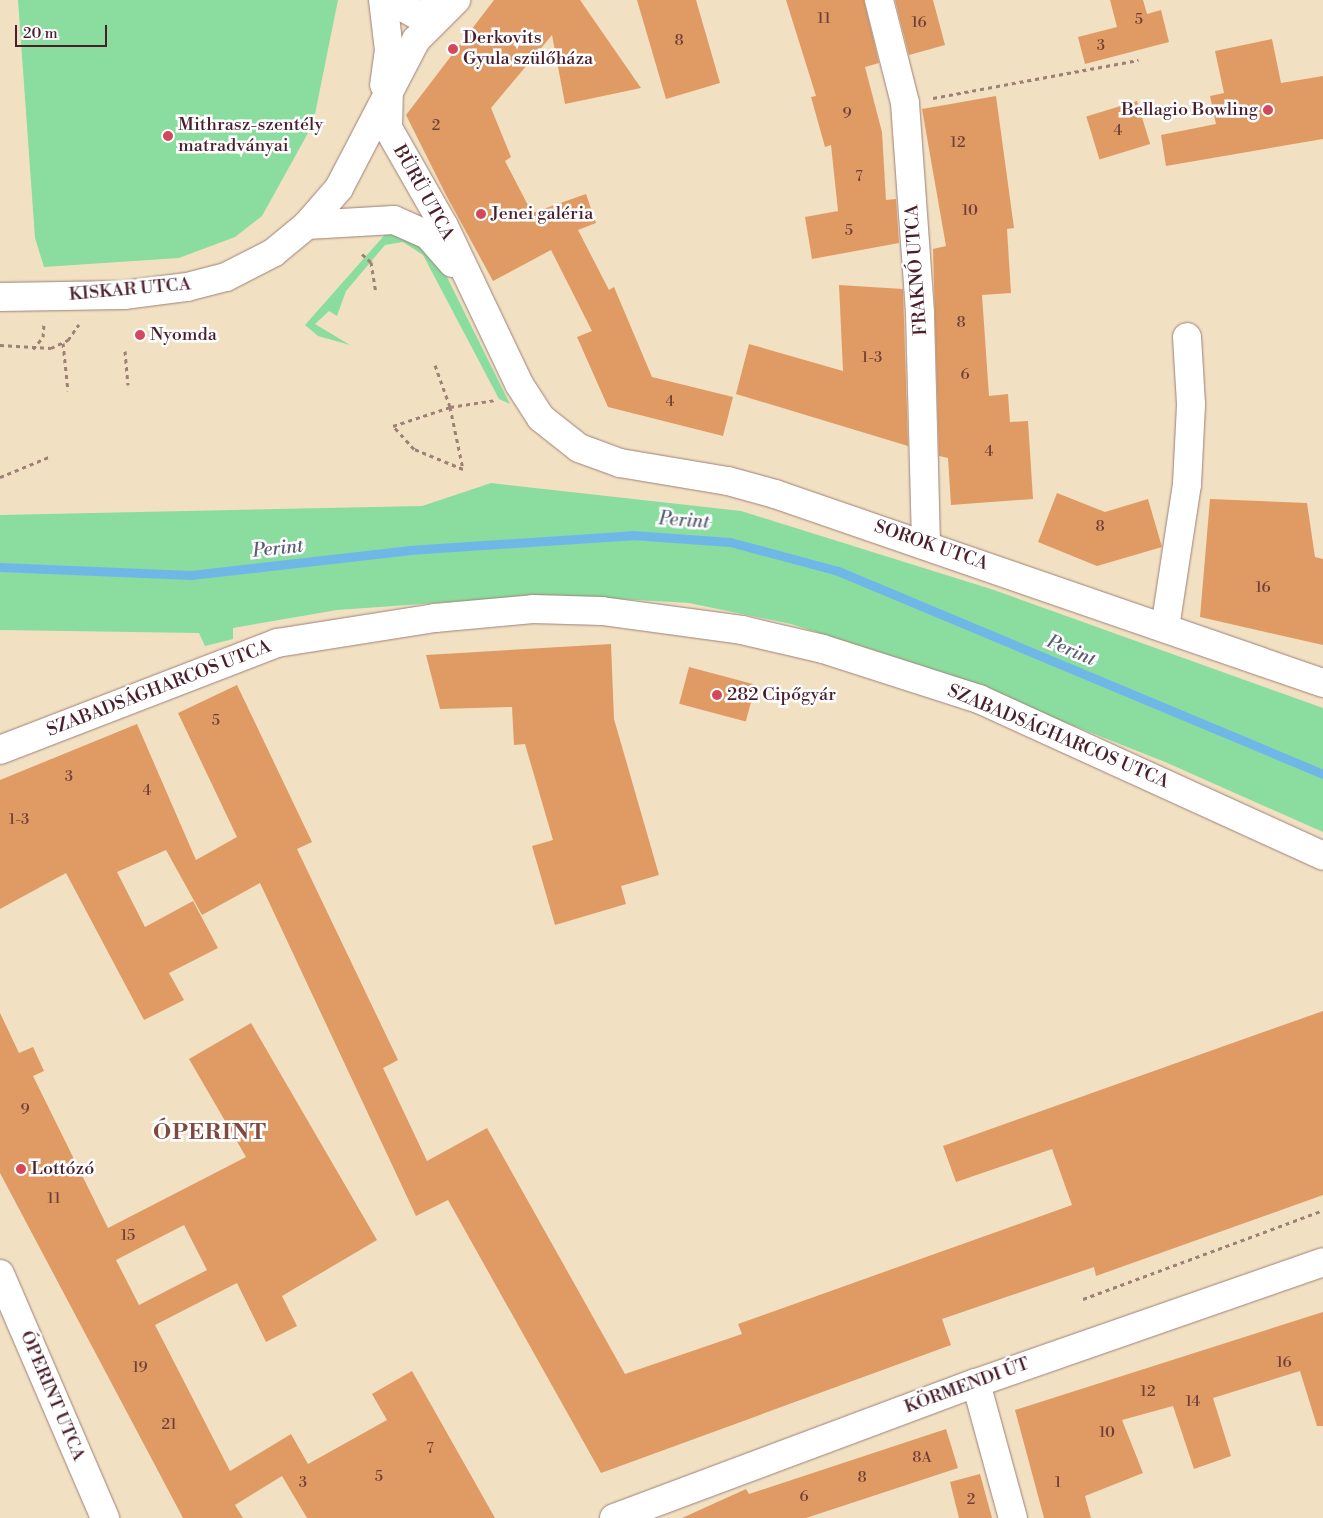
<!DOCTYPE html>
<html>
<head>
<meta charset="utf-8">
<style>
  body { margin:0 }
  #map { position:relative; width:1323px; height:1518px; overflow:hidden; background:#f2e0c3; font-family:"Libre Bodoni",serif }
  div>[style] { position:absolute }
  .green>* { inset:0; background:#8add9e }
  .stream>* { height:9px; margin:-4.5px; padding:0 4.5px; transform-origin:4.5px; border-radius:4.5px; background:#6fb7e7 }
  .building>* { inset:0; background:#e09b64; transform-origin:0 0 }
  .path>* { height:3px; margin-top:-1.5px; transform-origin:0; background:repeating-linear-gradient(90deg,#9e8077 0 4px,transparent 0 8px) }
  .roads { filter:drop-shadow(0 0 1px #9e8077) drop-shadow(0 0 1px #9e8077) }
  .minor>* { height:28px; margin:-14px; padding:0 14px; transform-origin:14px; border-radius:14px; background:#fff }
  .dots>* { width:14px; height:14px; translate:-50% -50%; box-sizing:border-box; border:2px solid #fff; border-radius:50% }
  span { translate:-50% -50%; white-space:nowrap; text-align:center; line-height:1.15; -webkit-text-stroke:5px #fff; paint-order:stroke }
  .number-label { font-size:15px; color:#703e39 }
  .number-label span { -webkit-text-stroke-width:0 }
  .poi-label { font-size:18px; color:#4a1f2b }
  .left { translate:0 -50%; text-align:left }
  .right { translate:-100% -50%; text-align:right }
  .street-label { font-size:18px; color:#4a1f2b }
  .water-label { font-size:19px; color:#595c76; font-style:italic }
  .district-label { font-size:22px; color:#7e4a3f; font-weight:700; letter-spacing:1px }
  .scale { position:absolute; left:15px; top:25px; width:92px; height:22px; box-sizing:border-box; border:2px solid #4a1f2b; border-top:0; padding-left:6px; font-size:15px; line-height:18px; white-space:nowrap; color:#4a1f2b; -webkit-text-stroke:4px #fff; paint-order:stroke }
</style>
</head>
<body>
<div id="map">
  <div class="green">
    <i style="clip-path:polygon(18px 0,338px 0,313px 124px,262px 216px,235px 237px,179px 258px,44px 267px,35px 238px)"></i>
    <i style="clip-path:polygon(389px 230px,408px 235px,441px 265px,510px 404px,499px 399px,423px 255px,403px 242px,385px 245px,346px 291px,337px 316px,329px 311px,315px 324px,350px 345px,318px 336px,305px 325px)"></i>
    <i style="clip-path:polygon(491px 483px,741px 511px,994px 590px,1323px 708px,1323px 832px,1165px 762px,920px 665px,791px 624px,689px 603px,550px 595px,337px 610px,233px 628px,233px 639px,205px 646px,199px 633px,0 630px,0 515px,422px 506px)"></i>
  </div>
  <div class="stream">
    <i style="left:0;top:567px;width:191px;rotate:2.4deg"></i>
    <i style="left:191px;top:575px;width:219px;rotate:-6.5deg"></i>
    <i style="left:409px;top:550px;width:224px;rotate:-3.8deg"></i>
    <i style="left:632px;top:535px;width:98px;rotate:4.1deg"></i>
    <i style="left:730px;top:542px;width:112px;rotate:15deg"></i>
    <i style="left:838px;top:571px;width:526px;rotate:22.71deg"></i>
  </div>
  <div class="building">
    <i style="clip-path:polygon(494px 0,580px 0,641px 88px,565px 104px,552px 35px,491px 108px,511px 157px,505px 161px,532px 213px,586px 194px,596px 223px,578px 230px,609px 290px,614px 287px,652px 377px,733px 397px,723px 436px,608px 407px,577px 337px,592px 331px,551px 250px,493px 281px,446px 195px,406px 115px)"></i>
    <i style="clip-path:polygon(637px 0,696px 0,720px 83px,666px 99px)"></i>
    <i style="clip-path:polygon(786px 0,864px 0,879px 63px,865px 67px,882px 132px,886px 200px,896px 199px,899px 243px,812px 259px,805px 217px,838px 211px,831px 145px,825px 147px,811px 97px,816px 96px)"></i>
    <i style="clip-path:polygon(895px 0,933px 0,945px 45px,909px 55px)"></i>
    <i style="clip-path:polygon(1110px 0,1143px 0,1147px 14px,1161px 10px,1169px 42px,1085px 64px,1078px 37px,1117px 27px)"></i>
    <i style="clip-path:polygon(1272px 39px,1281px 83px,1323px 76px,1323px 139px,1166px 166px,1161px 135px,1216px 124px,1210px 96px,1224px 93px,1215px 51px)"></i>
    <i style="clip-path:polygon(996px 96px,1014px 228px,1007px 229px,1011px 293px,982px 295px,989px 396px,1008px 394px,1010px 422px,1028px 421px,1033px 499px,951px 505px,948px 458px,939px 456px,933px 249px,946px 246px,922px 109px)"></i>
    <i style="left:1137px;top:101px;width:45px;height:53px;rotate:73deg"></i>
    <i style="clip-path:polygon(839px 285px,903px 289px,908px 446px,736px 394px,749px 344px,843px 371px)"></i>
    <i style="clip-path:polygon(1057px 493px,1105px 512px,1148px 499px,1162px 547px,1097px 566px,1038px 542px)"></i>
    <i style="clip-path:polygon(1210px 499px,1307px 503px,1315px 557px,1323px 559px,1323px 645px,1200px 617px)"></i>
    <i style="clip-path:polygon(611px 644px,614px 719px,659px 875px,621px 886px,626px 904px,555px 925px,532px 846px,553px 840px,525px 744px,514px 745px,512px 707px,440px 709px,426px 655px)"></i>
    <i style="left:689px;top:667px;width:69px;height:38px;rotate:15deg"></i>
    <i style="clip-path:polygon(237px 685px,312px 842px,297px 849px,398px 1060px,383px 1068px,427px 1161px,487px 1128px,625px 1374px,742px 1334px,738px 1324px,1072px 1205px,1052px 1149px,956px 1182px,943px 1146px,1323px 1011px,1323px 1195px,1096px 1276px,1094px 1267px,942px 1319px,951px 1345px,601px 1473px,448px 1200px,416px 1216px,260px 883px,202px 915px,166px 850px,117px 872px,145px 927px,193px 901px,218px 948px,169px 973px,184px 1000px,144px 1020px,66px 873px,0 909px,0 780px,137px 724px,196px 860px,237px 837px,178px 713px)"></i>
    <i style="clip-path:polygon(evenodd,0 1013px,19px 1053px,33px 1047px,44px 1071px,33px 1076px,108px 1228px,246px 1157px,189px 1059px,251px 1023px,377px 1240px,282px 1296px,297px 1326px,266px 1342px,237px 1283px,155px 1325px,230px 1471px,291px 1434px,308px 1464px,387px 1420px,372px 1394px,412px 1371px,495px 1518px,307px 1518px,282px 1476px,235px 1505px,243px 1518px,183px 1518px,0 1173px,0 1013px,184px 1225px,207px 1270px,139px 1305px,116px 1260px,184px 1225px)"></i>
    <i style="clip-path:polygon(1323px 1312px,1323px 1426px,1317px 1426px,1300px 1371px,1213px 1398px,1231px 1456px,1194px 1469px,1173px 1406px,1122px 1420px,1143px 1473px,1085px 1496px,1091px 1518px,1044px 1518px,1015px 1410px)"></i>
    <i style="clip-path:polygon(946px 1429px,958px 1468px,806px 1518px,682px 1518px,746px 1489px,749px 1494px)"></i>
    <i style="clip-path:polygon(980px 1474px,992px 1518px,959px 1518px,950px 1482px)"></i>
  </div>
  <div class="path">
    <i style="left:933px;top:98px;width:209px;rotate:-10.5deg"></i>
    <i style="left:362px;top:254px;width:12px;rotate:42deg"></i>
    <i style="left:371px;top:262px;width:32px;rotate:81deg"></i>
    <i style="left:63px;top:343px;width:48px;rotate:84.1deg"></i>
    <i style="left:0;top:345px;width:51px;rotate:3.4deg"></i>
    <i style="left:51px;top:348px;width:19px;rotate:-25deg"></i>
    <i style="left:68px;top:340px;width:19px;rotate:-55deg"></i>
    <i style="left:33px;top:349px;width:16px;rotate:-50deg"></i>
    <i style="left:43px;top:337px;width:13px;rotate:-86deg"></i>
    <i style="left:125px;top:351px;width:34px;rotate:85deg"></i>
    <i style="left:435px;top:365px;width:45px;rotate:70.3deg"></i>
    <i style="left:450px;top:407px;width:63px;rotate:78.2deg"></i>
    <i style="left:463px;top:469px;width:53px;rotate:-157.8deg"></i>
    <i style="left:414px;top:449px;width:31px;rotate:-132deg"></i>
    <i style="left:393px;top:426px;width:60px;rotate:-18.4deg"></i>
    <i style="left:450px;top:407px;width:47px;rotate:-8.7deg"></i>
    <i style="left:0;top:477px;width:55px;rotate:-22.4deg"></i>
    <i style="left:1083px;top:1299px;width:256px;rotate:-20.3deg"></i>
  </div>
  <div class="roads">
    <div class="minor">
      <i style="left:383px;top:0;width:50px;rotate:83.2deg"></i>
      <i style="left:389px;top:50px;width:35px;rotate:98deg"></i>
      <i style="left:389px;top:0;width:32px;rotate:28deg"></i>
      <i style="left:417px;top:15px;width:26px;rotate:-11deg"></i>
      <i style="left:879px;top:0;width:106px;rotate:75.8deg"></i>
      <i style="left:905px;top:103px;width:212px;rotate:85.9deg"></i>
      <i style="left:920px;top:314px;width:230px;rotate:88.5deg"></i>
      <i style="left:389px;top:88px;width:40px;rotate:91.4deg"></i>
      <i style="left:388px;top:128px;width:113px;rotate:60.3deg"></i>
      <i style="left:444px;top:226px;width:175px;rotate:64.6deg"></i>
      <i style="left:519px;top:384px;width:40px;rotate:57.1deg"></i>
      <i style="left:541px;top:418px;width:48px;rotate:38.3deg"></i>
      <i style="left:579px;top:448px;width:44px;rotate:20.1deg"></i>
      <i style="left:620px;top:463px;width:109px;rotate:9.5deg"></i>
      <i style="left:728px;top:481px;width:49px;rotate:15.5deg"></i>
      <i style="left:775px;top:494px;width:580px;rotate:19.03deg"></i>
      <i style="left:307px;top:225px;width:87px;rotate:-3.3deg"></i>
      <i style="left:394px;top:220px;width:37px;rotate:24deg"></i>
      <i style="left:428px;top:235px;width:37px;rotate:49deg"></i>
      <i style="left:0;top:297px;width:124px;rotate:-0.9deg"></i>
      <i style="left:124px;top:295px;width:64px;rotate:-7.2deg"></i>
      <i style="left:187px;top:287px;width:40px;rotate:-14.4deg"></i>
      <i style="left:226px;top:277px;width:53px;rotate:-27.1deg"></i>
      <i style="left:273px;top:253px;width:44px;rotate:-39.5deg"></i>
      <i style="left:307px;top:225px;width:49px;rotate:-49.1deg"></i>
      <i style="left:339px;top:188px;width:167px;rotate:-62.5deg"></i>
      <i style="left:416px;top:40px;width:57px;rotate:-45deg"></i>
      <i style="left:1165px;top:628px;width:146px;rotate:-81.3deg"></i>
      <i style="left:1187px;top:484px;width:80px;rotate:-87.1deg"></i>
      <i style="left:1191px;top:404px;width:67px;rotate:-93.4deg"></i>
      <i style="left:0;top:750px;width:297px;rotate:-21.1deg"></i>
      <i style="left:277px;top:643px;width:160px;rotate:-9deg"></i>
      <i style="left:435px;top:618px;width:98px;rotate:-5.2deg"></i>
      <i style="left:533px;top:609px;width:69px;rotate:1.7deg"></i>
      <i style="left:602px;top:611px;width:141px;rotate:7.7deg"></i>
      <i style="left:742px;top:630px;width:83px;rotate:13.2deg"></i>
      <i style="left:823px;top:649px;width:164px;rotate:17.8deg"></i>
      <i style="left:979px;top:699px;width:378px;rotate:24.5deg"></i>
      <i style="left:0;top:1274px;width:266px;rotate:66.7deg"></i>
      <i style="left:976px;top:1383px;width:140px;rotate:74.7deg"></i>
      <i style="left:614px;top:1518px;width:386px;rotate:-20.5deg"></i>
      <i style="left:976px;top:1383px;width:367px;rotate:-19.2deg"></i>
    </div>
  </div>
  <div class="dots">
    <i style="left:453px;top:49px;background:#d1495b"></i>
    <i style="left:1268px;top:110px;background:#d1495b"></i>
    <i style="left:168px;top:136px;background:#d1495b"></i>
    <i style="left:481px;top:214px;background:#d1495b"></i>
    <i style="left:140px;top:335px;background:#d1495b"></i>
    <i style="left:717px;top:695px;background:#d1495b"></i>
    <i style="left:21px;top:1169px;background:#d1495b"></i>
  </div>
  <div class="number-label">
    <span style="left:824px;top:19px">11</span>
    <span style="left:1139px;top:20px">5</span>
    <span style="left:919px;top:23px">16</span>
    <span style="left:679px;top:41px">8</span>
    <span style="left:1101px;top:46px">3</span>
    <span style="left:847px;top:114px">9</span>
    <span style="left:436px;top:126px">2</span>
    <span style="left:1118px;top:131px">4</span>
    <span style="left:958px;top:143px">12</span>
    <span style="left:859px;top:177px">7</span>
    <span style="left:970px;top:211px">10</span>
    <span style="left:849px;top:231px">5</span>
    <span style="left:961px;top:323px">8</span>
    <span style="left:872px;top:358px">1-3</span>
    <span style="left:965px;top:375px">6</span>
    <span style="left:670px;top:402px">4</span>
    <span style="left:989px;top:452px">4</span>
    <span style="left:1100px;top:527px">8</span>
    <span style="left:1263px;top:588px">16</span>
    <span style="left:216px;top:721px">5</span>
    <span style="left:69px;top:777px">3</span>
    <span style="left:147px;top:791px">4</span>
    <span style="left:19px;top:820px">1-3</span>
    <span style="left:25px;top:1110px">9</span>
    <span style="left:54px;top:1199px">11</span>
    <span style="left:128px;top:1236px">15</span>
    <span style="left:1284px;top:1363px">16</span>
    <span style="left:140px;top:1368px">19</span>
    <span style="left:1148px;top:1392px">12</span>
    <span style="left:1193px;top:1402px">14</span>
    <span style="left:169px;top:1425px">21</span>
    <span style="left:1107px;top:1433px">10</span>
    <span style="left:430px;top:1449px">7</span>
    <span style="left:922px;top:1458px">8A</span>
    <span style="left:379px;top:1477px">5</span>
    <span style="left:862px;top:1478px">8</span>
    <span style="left:303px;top:1483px">3</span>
    <span style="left:1058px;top:1483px">1</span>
    <span style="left:804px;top:1497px">6</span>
    <span style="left:971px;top:1500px">2</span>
  </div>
  <div class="poi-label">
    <span class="left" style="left:463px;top:49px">Derkovits<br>Gyula szülőháza</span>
    <span class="right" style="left:1258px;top:110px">Bellagio Bowling</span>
    <span class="left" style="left:178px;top:136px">Mithrasz-szentély<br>matradványai</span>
    <span class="left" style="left:491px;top:214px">Jenei galéria</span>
    <span class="left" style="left:150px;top:335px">Nyomda</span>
    <span class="left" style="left:727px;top:695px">282 Cipőgyár</span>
    <span class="left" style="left:31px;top:1169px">Lottózó</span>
  </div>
  <div class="street-label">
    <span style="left:423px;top:193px;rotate:61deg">BÜRÜ UTCA</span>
    <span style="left:917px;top:270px;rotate:-94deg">FRAKNÓ UTCA</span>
    <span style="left:130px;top:290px;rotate:-5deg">KISKAR UTCA</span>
    <span style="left:931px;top:546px;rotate:19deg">SOROK UTCA</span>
    <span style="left:159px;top:689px;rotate:-21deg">SZABADSÁGHARCOS UTCA</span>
    <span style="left:1058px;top:737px;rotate:23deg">SZABADSÁGHARCOS UTCA</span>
    <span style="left:967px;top:1386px;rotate:-20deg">KÖRMENDI ÚT</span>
    <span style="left:52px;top:1396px;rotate:67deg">ÓPERINT UTCA</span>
  </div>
  <div class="water-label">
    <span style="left:684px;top:521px;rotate:4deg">Perint</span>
    <span style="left:278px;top:549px;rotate:-6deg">Perint</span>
    <span style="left:1071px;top:651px;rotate:23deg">Perint</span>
  </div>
  <div class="district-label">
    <span style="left:210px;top:1133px">ÓPERINT</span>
  </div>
  <div class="scale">20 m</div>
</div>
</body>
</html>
